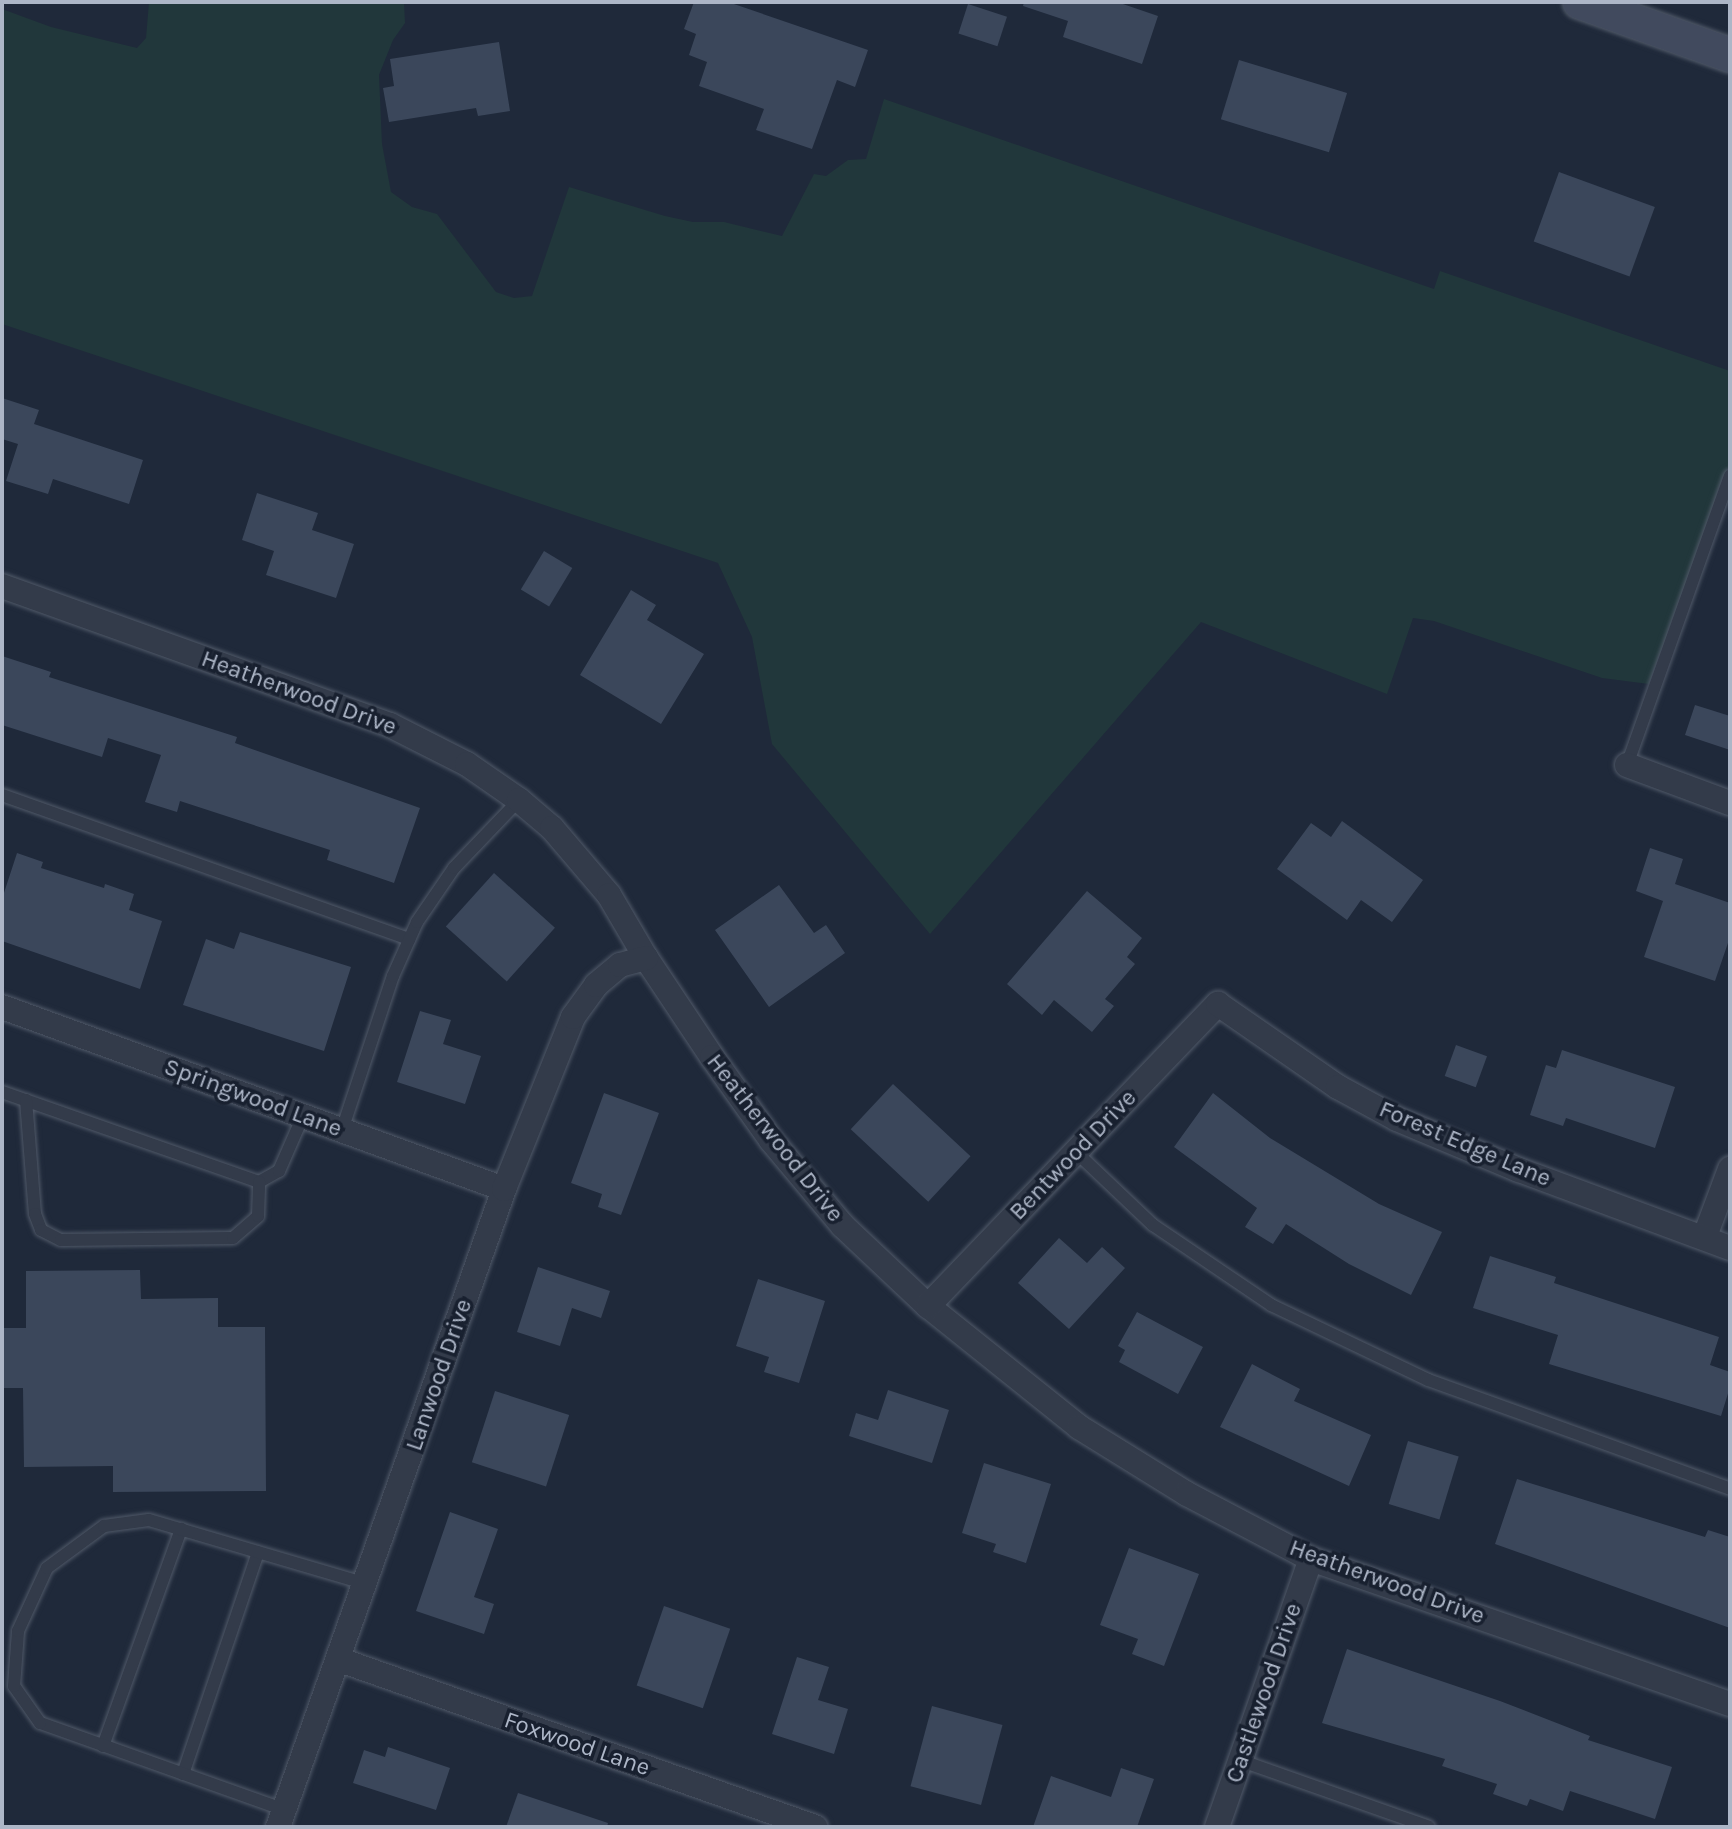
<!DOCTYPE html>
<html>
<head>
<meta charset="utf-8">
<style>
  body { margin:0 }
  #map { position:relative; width:1732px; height:1829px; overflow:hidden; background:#1f293a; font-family:Karla,sans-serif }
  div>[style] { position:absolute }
  .green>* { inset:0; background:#21373b }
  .building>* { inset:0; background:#3b475b; transform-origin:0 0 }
  .roads { filter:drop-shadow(0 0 2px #505968) drop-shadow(0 0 2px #505968) }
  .lane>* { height:12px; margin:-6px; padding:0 6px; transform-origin:6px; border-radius:6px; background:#333b4a }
  .street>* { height:24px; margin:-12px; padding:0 12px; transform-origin:12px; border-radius:12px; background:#333b4a }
  .secondary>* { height:34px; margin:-17px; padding:0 17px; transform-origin:17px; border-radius:17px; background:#414a5e }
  span { translate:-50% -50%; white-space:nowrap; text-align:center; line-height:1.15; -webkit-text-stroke:7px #18202f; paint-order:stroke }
  .street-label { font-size:24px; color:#adb6c7 }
  .frame { position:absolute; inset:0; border:4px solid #adb6c7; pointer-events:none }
</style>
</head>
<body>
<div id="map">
  <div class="green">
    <i style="clip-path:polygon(149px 2px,404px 2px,405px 23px,393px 40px,379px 75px,382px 144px,391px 192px,412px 207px,437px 214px,496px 292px,514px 298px,532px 296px,569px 187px,665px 216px,693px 222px,724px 222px,782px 236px,814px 174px,826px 176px,848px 160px,866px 159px,884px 99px,1434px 289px,1440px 271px,1730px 371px,1730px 462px,1649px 684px,1602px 678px,1434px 621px,1413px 618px,1387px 694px,1201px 622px,930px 934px,772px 744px,752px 637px,718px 563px,2px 324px,2px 9px,51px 27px,137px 48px,146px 38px)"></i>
  </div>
  <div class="building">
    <i style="clip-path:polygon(694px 2px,728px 2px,868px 50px,855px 87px,837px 80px,812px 149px,756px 130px,764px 109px,699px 86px,707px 62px,689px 55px,696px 34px,684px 29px)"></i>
    <i style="clip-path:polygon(1024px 2px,1117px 2px,1158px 16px,1142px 64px,1063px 37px,1068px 21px,1023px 6px)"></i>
    <i style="left:968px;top:4px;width:41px;height:31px;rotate:18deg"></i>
    <i style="clip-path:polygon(499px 42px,510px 111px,478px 116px,476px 108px,389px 122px,383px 88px,394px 86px,390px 59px)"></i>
    <i style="left:1239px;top:60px;width:113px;height:62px;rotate:17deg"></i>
    <i style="left:1559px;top:172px;width:102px;height:74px;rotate:20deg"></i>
    <i style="clip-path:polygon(2px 398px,39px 410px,34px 424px,143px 460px,129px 504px,53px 479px,48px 494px,6px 481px,18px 444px,2px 439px)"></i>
    <i style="clip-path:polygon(257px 493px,318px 513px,312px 530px,354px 544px,336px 598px,266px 575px,274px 551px,242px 540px)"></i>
    <i style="left:544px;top:551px;width:33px;height:45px;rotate:31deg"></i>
    <i style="clip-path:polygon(631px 590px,656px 605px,647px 620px,704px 654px,661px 724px,580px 675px)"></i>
    <i style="clip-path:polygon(2px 656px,51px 672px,49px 677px,237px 737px,235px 743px,420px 808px,394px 883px,327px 860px,330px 850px,180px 801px,177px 812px,145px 802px,161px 755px,108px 738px,102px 757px,2px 725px)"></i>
    <i style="clip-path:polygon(1695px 705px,1730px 716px,1730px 750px,1685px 735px)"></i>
    <i style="clip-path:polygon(1342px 821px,1423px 880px,1392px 922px,1361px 900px,1347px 920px,1277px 869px,1311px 823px,1331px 837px)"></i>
    <i style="clip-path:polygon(1650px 848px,1683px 859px,1675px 884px,1730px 903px,1730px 937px,1715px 981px,1644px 957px,1663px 901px,1636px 891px)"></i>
    <i style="clip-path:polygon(17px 853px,43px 862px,41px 868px,104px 888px,105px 884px,134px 894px,129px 910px,162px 921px,140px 989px,2px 941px,2px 899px)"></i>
    <i style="left:494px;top:873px;width:82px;height:72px;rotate:42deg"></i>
    <i style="clip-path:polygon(779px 885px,814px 933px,826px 925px,845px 953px,769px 1007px,715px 930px)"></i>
    <i style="clip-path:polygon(1087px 891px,1142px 938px,1127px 957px,1135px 964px,1105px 999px,1114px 1006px,1092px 1032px,1054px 1000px,1042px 1015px,1007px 984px)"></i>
    <i style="clip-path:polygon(240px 932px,351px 967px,324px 1051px,183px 1005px,206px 939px,234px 949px)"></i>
    <i style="clip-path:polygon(420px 1011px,451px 1020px,443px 1044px,481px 1056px,465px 1104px,397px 1082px)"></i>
    <i style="left:1456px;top:1045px;width:33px;height:33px;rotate:20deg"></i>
    <i style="clip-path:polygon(1562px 1050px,1675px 1087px,1655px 1148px,1566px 1118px,1563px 1126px,1530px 1115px,1546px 1065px,1556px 1068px)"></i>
    <i style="left:893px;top:1084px;width:106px;height:62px;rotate:43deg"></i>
    <i style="clip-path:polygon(604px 1093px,659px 1113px,621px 1215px,598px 1207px,602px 1194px,571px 1183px)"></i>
    <i style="clip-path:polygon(1213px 1093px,1270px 1138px,1379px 1204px,1442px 1232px,1411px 1295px,1349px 1264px,1286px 1224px,1273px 1244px,1245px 1227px,1257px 1208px,1174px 1147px)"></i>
    <i style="clip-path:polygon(1059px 1238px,1087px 1263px,1102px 1247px,1125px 1268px,1069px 1329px,1018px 1283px)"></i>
    <i style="clip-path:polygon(1490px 1256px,1556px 1277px,1554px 1283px,1719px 1337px,1710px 1365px,1730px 1372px,1730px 1387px,1721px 1416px,1549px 1364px,1558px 1335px,1473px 1308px)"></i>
    <i style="clip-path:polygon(538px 1267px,610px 1291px,601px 1318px,572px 1308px,560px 1346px,517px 1332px)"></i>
    <i style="clip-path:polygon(140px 1270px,141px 1299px,218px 1298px,218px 1327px,265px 1327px,266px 1491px,113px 1492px,113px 1466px,24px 1467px,23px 1388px,2px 1388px,2px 1328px,26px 1328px,26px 1271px)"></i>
    <i style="clip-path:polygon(758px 1279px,825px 1301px,799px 1383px,764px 1372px,769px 1357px,736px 1346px)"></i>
    <i style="clip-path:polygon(1137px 1312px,1203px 1347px,1178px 1394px,1119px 1362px,1125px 1350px,1118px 1346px)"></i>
    <i style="clip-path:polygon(1252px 1364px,1300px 1389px,1294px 1401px,1371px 1435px,1349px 1486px,1220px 1427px)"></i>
    <i style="clip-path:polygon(888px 1390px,949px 1410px,932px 1463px,849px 1436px,856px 1413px,878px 1420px)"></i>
    <i style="left:495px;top:1391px;width:78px;height:75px;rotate:18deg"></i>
    <i style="left:1408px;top:1441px;width:53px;height:66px;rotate:17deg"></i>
    <i style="clip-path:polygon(984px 1463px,1051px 1484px,1026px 1563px,993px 1552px,996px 1544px,962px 1533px)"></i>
    <i style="clip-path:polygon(1517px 1479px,1705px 1537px,1708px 1530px,1730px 1537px,1730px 1628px,1495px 1544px)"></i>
    <i style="clip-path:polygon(450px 1512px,498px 1529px,474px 1597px,494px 1604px,484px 1634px,416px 1611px)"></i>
    <i style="clip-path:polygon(1129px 1548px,1199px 1574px,1164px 1666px,1132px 1654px,1138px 1639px,1100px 1625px)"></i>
    <i style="left:664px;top:1606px;width:70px;height:84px;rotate:19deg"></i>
    <i style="clip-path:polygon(1347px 1649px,1500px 1701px,1590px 1736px,1588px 1740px,1672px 1767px,1655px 1819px,1570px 1791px,1563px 1811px,1530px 1799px,1527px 1806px,1493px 1794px,1497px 1784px,1442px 1766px,1445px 1759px,1322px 1723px)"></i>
    <i style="clip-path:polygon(797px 1657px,829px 1667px,818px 1700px,848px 1709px,834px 1754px,772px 1734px)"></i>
    <i style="left:932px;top:1706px;width:73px;height:83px;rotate:15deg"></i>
    <i style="clip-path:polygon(388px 1747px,450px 1768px,436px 1810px,353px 1783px,364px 1750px,385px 1757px)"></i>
    <i style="clip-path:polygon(1121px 1768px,1154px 1779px,1137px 1827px,1033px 1827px,1051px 1776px,1111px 1797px)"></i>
    <i style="clip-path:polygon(518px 1793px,608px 1823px,607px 1827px,506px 1827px)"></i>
  </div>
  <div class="roads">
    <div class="lane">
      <i style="left:1627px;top:765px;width:307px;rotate:-70.4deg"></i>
      <i style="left:2px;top:795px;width:432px;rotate:19.5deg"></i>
      <i style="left:2px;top:1092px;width:272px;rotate:19.3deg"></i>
      <i style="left:259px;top:1182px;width:23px;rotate:-29deg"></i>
      <i style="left:279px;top:1171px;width:60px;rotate:-66.4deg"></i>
      <i style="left:26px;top:1100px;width:114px;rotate:85.5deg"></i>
      <i style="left:35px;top:1214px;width:17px;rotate:69deg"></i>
      <i style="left:41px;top:1230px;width:22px;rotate:27deg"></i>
      <i style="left:61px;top:1240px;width:172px;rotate:-0.7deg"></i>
      <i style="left:233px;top:1238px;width:33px;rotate:-41deg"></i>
      <i style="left:258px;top:1216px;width:34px;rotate:-88deg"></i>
      <i style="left:342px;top:1130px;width:162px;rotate:-71.7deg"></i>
      <i style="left:393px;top:976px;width:59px;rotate:-66deg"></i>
      <i style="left:417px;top:922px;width:65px;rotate:-55.6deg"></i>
      <i style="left:454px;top:868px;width:94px;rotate:-46.3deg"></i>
      <i style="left:1076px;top:1152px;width:106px;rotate:43.5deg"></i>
      <i style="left:1153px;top:1225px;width:143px;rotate:34.1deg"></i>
      <i style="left:1271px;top:1305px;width:174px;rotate:25.5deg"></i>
      <i style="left:1428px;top:1380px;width:321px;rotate:19.8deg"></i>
      <i style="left:103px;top:1746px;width:231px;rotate:-70.2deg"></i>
      <i style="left:1242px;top:1761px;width:198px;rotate:19.4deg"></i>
      <i style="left:183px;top:1774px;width:234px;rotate:-71.3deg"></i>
      <i style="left:285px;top:1810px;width:260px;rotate:-160.4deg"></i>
      <i style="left:40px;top:1723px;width:45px;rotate:-125.1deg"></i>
      <i style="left:14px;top:1686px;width:55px;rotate:-85.8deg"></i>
      <i style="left:18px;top:1631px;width:69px;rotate:-65.3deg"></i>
      <i style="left:47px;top:1568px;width:71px;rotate:-36.4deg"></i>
      <i style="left:104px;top:1526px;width:45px;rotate:-7.6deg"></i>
      <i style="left:149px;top:1520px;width:226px;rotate:16.4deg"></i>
    </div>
    <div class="street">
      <i style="left:2px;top:586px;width:412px;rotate:19.7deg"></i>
      <i style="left:390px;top:725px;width:86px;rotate:26.9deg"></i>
      <i style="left:467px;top:764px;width:63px;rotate:34.7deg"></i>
      <i style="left:519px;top:800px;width:43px;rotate:40.3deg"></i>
      <i style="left:552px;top:828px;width:88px;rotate:49.6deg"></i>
      <i style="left:609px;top:895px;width:73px;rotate:59.6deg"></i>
      <i style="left:646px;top:958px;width:119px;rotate:56.3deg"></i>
      <i style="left:712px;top:1057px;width:102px;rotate:54.6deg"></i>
      <i style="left:771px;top:1140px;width:112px;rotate:50.1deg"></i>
      <i style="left:843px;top:1226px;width:117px;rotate:43.3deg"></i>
      <i style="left:928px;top:1306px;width:193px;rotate:38.7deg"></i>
      <i style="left:1079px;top:1427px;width:127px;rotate:31.8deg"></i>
      <i style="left:1187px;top:1494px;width:140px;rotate:27.7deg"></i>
      <i style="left:1311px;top:1559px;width:443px;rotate:19.1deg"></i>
      <i style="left:1627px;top:765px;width:110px;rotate:20.3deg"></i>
      <i style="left:2px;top:1007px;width:534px;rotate:19.93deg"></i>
      <i style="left:1705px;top:1236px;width:72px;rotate:-69.5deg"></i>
      <i style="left:928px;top:1306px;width:419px;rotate:-46.2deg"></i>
      <i style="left:1218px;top:1004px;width:146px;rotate:34.7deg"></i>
      <i style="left:1338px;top:1087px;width:67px;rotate:28.5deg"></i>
      <i style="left:1397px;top:1119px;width:132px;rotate:22.7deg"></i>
      <i style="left:1519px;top:1170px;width:225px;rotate:20.3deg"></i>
      <i style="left:340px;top:1660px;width:504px;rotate:19.37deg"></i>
      <i style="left:278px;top:1827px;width:677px;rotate:-70.49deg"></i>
      <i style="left:504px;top:1189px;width:185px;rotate:-68.1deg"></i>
      <i style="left:573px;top:1017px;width:39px;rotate:-54deg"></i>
      <i style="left:596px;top:985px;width:31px;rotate:-40deg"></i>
      <i style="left:620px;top:965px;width:27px;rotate:-15deg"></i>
      <i style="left:1217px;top:1827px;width:284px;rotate:-70.7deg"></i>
    </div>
    <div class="secondary">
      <i style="left:1580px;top:2px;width:159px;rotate:19.5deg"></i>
    </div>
  </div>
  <div class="street-label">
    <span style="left:299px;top:693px;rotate:20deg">Heatherwood Drive</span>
    <span style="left:253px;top:1098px;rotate:20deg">Springwood Lane</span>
    <span style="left:775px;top:1138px;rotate:52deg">Heatherwood Drive</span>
    <span style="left:1465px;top:1144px;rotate:23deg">Forest Edge Lane</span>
    <span style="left:1073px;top:1155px;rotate:-46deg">Bentwood Drive</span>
    <span style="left:439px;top:1375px;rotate:-71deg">Lanwood Drive</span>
    <span style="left:1387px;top:1582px;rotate:20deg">Heatherwood Drive</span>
    <span style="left:1264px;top:1693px;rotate:-71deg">Castlewood Drive</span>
    <span style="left:577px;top:1744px;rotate:19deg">Foxwood Lane</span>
  </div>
  <div class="frame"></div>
</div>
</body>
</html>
